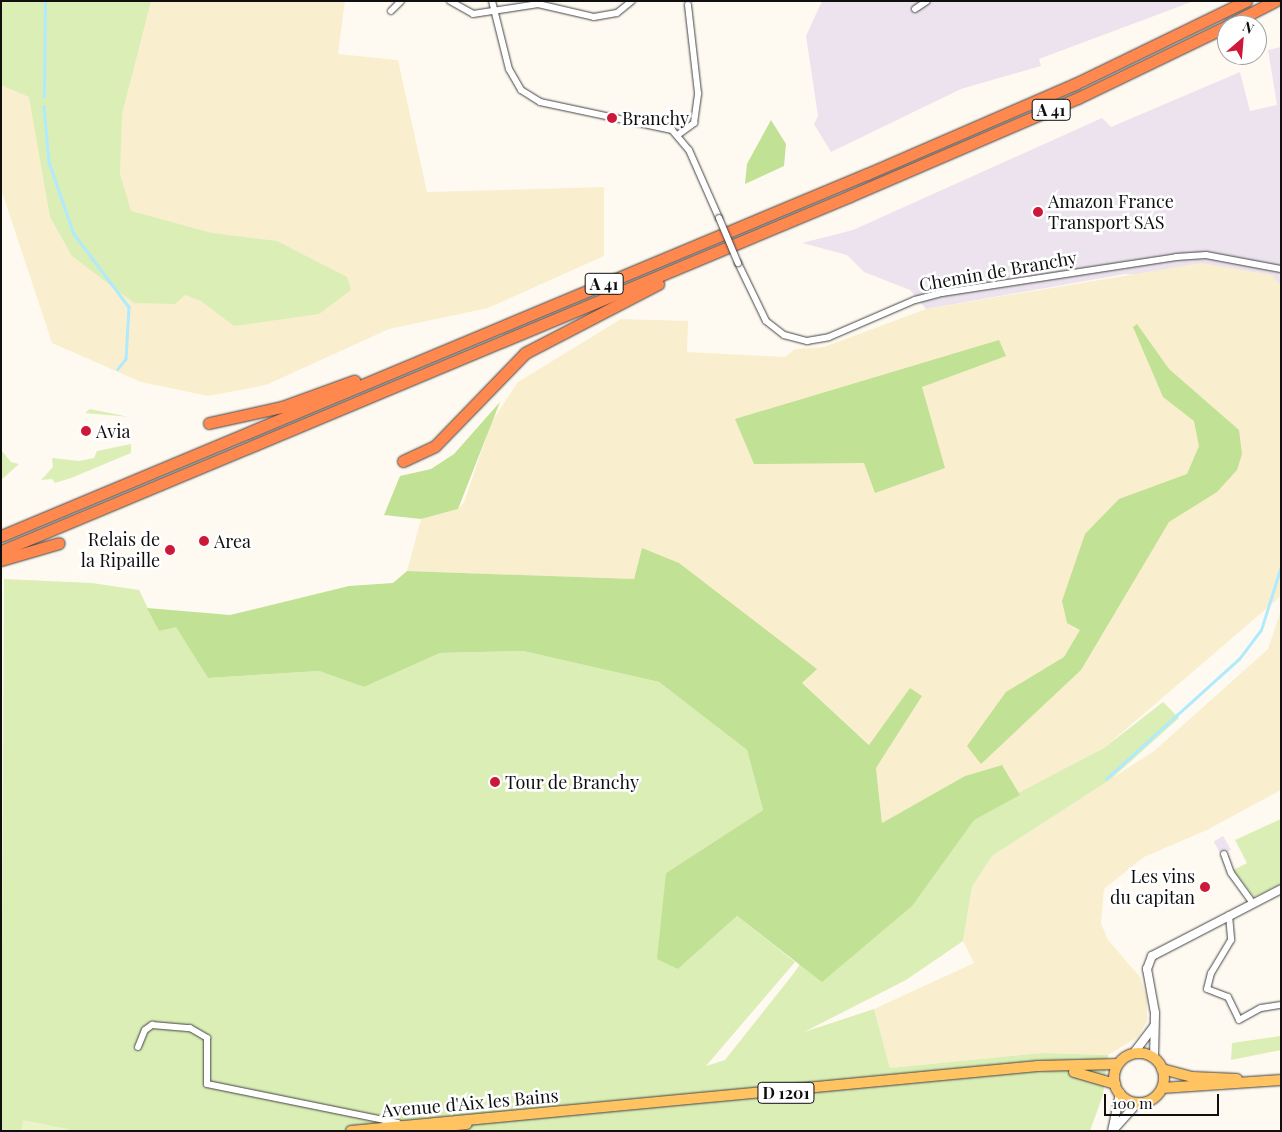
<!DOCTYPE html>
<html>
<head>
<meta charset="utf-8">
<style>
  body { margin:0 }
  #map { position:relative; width:1282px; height:1132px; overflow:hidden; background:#fffaf1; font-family:"Playfair Display",serif }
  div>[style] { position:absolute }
  .industrial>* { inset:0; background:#ece3ee; transform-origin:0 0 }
  .farmland>* { inset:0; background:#f9efce }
  .green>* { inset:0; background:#dbeeb6 }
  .forest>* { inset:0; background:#c1e194 }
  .pitch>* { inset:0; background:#ebf4c9 }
  .stream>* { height:2.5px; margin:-1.25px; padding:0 1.25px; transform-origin:1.25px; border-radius:1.25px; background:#b0eafc }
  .roads { filter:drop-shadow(0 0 1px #424242) drop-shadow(0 0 1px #424242) }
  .minor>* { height:6px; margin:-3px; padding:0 3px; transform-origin:3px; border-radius:3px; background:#fff }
  .tertiary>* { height:8px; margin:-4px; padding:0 4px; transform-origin:4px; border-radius:4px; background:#fff }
  .primary>* { height:10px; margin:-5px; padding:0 5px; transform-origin:5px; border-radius:5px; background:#ffc361 }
  .primary>.ring { margin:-5px; padding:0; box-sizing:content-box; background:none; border:10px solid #ffc361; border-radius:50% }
  .motorway>* { height:11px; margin:-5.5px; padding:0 5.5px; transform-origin:5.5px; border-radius:5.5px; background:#ff884f }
  .bridges { filter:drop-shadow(0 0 1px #424242) drop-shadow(0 0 1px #424242) }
  .minor-bridge>* { height:6px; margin:-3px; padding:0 3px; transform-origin:3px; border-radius:3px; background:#fff }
  .dots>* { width:14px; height:14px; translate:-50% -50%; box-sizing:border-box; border:2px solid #fff; border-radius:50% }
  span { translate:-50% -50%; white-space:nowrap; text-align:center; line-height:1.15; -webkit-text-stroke:5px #fff; paint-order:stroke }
  .shield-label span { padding:1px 4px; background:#fff; border:1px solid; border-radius:4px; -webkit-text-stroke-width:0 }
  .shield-label { font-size:16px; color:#0f0f0f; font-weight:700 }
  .poi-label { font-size:18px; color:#0f0f0f }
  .left { translate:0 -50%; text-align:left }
  .right { translate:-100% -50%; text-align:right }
  .street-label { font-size:18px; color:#0f0f0f }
  .frame { position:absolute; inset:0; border:2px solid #0f0f0f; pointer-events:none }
  .north { position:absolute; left:1217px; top:15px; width:50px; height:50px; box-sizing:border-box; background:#fff; border:1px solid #9f9f9f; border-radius:50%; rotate:27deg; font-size:14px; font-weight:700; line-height:20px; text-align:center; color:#0f0f0f }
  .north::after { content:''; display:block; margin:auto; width:18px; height:22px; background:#ce183a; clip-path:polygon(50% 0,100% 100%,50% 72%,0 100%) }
  .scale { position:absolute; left:1104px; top:1094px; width:115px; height:22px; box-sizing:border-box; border:2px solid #0f0f0f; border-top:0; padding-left:6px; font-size:15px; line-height:18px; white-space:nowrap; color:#0f0f0f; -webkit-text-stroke:4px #fff; paint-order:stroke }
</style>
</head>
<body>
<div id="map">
  <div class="industrial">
    <i style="clip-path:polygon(822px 1px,1194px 1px,1039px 59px,1041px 66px,961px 89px,831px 152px,814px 124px,818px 116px,806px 36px)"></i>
    <i style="clip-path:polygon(1281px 47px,1281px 286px,1125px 274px,926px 309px,910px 290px,864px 272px,847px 255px,802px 243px,853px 230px,1102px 118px,1111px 127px,1240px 72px,1250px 111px,1277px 105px,1268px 50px)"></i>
    <i style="left:1223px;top:836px;width:16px;height:11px;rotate:60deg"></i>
  </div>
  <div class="farmland">
    <i style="clip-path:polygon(1px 1px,345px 1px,338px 54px,398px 60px,427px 192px,604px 187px,604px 256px,488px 308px,389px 329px,266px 385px,208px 396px,141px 382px,52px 343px,1px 189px)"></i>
    <i style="clip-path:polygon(1201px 263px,1272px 275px,1281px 286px,1281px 596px,1104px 748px,1020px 795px,1002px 765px,965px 776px,882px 823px,876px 768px,922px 696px,910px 689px,870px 745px,802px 683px,816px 668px,642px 548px,634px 579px,407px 571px,421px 519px,458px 509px,464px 502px,492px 421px,518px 382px,621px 319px,688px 321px,687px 352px,785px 357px,795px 349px,824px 347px,926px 309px)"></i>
    <i style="clip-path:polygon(1281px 610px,1281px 790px,1207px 830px,1144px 857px,1104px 889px,1101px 923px,1108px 940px,1140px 977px,1147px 998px,1147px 1021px,1138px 1037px,1108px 1055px,1042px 1053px,890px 1068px,874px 1009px,974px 963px,963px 941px,972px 887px,992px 856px,1154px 751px,1268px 649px)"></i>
  </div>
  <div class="green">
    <i style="clip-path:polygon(1px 1px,151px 1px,122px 114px,120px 174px,131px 211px,212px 233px,277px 241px,347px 277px,351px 290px,319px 314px,234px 326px,201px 301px,185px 295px,175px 304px,134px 303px,72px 256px,50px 217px,29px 97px,1px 85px)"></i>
    <i style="clip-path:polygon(90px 409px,129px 417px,130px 417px,85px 413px)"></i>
    <i style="clip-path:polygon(131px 444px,131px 453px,71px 478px,55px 483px,52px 479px,41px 480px,53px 467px,52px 458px,79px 461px,94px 458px,97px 451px)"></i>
    <i style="clip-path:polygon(1px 450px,11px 462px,19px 464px,1px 480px)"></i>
    <i style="clip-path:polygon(4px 579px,92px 583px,139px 590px,159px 631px,176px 626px,208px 678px,319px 671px,364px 687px,440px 653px,523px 651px,659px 682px,747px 750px,763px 810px,666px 873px,678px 969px,737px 916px,795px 962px,706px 1066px,725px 1060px,794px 973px,858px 877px,1104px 748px,1163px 702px,1179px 718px,1111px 779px,992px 856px,972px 887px,963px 941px,906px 980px,804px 1032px,874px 1009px,890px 1068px,1042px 1053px,1108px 1055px,1103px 1095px,1090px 1131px,1px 1131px)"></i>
    <i style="clip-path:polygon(1281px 819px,1281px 884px,1254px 897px,1233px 870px,1247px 863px,1235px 840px)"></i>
    <i style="clip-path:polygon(1280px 1036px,1281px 1050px,1231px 1060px,1232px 1043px)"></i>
  </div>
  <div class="forest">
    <i style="clip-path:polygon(771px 120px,786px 144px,784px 166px,745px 184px,747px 164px)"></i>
    <i style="clip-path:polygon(1137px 324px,1169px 369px,1239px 430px,1242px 454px,1237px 470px,1217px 492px,1169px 522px,1081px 670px,981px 764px,967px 746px,1006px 692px,1064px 657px,1080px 630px,1067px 623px,1062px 601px,1085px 534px,1119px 499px,1187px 474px,1199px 446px,1194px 421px,1163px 397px,1133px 327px)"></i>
    <i style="clip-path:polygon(999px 340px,1006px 356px,922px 387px,945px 468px,875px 493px,864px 463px,754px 464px,735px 419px)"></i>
    <i style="clip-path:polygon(500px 402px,458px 509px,421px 519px,384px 515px,400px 476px,431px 469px,454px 454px)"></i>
    <i style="clip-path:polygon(642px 548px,679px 563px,817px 669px,802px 683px,869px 745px,910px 688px,922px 696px,876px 768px,882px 823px,965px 776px,1002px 765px,1020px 795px,974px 820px,912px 906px,822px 982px,737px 916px,678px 969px,657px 959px,666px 873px,763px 810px,747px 750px,659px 682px,523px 651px,440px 653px,364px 687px,319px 671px,208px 678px,176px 627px,159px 631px,147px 608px,230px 615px,349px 586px,393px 583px,407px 571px,634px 579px)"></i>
  </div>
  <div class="pitch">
    <i style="clip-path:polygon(23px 1120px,68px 1129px,68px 1131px,21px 1131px)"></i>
  </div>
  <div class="stream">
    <i style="left:44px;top:97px;width:96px;rotate:-89.4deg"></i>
    <i style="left:44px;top:106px;width:56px;rotate:84.9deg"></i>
    <i style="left:49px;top:162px;width:76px;rotate:70.9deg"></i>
    <i style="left:74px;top:234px;width:91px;rotate:53deg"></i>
    <i style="left:129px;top:307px;width:52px;rotate:93.3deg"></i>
    <i style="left:126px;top:359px;width:13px;rotate:129deg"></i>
    <i style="left:1106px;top:779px;width:179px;rotate:-42.1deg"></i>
    <i style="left:1239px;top:659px;width:36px;rotate:-53deg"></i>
    <i style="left:1261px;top:630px;width:67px;rotate:-72.6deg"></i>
  </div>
  <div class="roads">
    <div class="minor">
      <i style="left:450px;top:1px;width:26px;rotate:29deg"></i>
      <i style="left:473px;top:14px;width:66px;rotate:-8.7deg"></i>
      <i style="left:538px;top:4px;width:57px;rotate:13.1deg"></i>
      <i style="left:594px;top:17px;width:23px;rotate:-10deg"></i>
      <i style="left:617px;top:13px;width:19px;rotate:-39deg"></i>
      <i style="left:492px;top:1px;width:70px;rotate:76deg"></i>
      <i style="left:509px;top:69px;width:24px;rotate:60deg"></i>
      <i style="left:521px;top:90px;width:22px;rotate:32deg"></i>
      <i style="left:540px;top:102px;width:135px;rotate:12deg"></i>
      <i style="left:672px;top:130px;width:26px;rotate:50deg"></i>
      <i style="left:689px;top:150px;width:74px;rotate:66.2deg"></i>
      <i style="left:915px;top:9px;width:14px;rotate:-34deg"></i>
      <i style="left:391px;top:11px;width:14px;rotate:-45deg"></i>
      <i style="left:679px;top:134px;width:19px;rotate:-36deg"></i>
      <i style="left:694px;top:123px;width:30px;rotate:-82deg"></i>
      <i style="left:698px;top:93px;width:89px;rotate:-96.5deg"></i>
      <i style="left:738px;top:263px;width:64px;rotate:64.2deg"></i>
      <i style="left:766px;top:321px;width:23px;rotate:38deg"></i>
      <i style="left:784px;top:335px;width:24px;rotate:15deg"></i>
      <i style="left:807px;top:341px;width:22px;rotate:-10deg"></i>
      <i style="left:829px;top:337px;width:94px;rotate:-23.3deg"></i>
      <i style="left:915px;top:300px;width:28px;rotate:-15deg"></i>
      <i style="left:942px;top:293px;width:237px;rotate:-8.7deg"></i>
      <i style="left:1176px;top:257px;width:30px;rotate:-4deg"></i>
      <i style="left:1206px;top:255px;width:76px;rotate:10.6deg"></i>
      <i style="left:1224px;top:854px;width:20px;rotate:70deg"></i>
      <i style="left:1231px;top:873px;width:37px;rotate:54deg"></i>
      <i style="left:1229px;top:915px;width:25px;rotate:85deg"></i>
      <i style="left:1231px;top:940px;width:39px;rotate:121deg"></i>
      <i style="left:1211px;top:973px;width:16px;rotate:104deg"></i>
      <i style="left:1207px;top:989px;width:22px;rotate:21deg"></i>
      <i style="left:1228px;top:997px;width:25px;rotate:64deg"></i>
      <i style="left:1239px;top:1020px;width:25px;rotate:-29deg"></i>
      <i style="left:1261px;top:1008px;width:20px;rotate:-9deg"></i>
      <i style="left:138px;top:1047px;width:18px;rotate:-68deg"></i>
      <i style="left:145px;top:1030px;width:9px;rotate:-36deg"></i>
      <i style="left:152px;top:1025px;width:38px;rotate:5deg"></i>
      <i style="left:190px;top:1028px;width:20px;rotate:30deg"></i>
      <i style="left:207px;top:1038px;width:46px;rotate:90deg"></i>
      <i style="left:207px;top:1084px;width:195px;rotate:11.5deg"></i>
    </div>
    <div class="tertiary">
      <i style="left:1133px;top:1054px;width:35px;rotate:-53deg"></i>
      <i style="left:1154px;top:1058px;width:45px;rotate:-88.7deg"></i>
      <i style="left:1155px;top:1013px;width:45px;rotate:-100.3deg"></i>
      <i style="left:1147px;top:969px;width:14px;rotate:-69deg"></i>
      <i style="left:1152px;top:956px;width:145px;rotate:-27.4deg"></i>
      <i style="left:1114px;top:1129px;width:36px;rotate:-48deg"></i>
      <i style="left:1112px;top:1131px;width:39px;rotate:-78deg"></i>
    </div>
    <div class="primary">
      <i class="ring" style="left:1114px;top:1053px;width:40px;height:40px"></i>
      <i style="left:1162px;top:1069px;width:31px;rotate:15deg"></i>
      <i style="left:1192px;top:1077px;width:45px;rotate:2.5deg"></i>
      <i style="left:1074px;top:1072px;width:43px;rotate:16.3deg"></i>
      <i style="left:1162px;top:1088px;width:119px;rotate:-3.8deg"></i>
      <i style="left:351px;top:1131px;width:690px;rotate:-5.4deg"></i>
      <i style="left:1038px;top:1066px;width:80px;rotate:-1.4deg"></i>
      <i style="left:394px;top:1131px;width:73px;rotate:-5.5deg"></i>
    </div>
    <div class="motorway">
      <i style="left:1228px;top:25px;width:53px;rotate:-27.1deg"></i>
      <i style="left:209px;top:423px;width:75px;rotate:-12.4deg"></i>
      <i style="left:282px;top:407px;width:77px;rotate:-19.9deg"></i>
      <i style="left:403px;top:461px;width:35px;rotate:-25deg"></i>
      <i style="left:435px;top:446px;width:129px;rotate:-45.9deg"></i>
      <i style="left:525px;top:353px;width:150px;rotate:-27.4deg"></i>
      <i style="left:1px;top:536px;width:939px;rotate:-22.69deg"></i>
      <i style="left:867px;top:174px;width:227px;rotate:-23.4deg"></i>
      <i style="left:1075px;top:84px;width:190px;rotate:-25.9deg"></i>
      <i style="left:1px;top:551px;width:920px;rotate:-22.69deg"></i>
      <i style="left:850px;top:196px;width:248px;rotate:-23.3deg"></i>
      <i style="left:1078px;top:98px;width:165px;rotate:-25.8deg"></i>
      <i style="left:1px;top:560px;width:60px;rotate:-16.3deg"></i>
    </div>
  </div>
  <div class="bridges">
    <div class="minor-bridge">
      <i style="left:719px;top:218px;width:49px;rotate:67.1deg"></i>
    </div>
  </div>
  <div class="dots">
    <i style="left:612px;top:118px;background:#ce183a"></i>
    <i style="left:1038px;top:212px;background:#ce183a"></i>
    <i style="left:86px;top:431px;background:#ce183a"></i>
    <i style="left:204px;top:541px;background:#ce183a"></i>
    <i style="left:170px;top:550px;background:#ce183a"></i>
    <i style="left:495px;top:782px;background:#ce183a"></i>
    <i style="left:1205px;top:887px;background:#ce183a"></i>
  </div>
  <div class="shield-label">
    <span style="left:1051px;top:110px">A 41</span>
    <span style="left:604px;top:284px">A 41</span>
    <span style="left:786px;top:1093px">D 1201</span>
  </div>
  <div class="poi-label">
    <span class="left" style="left:622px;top:118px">Branchy</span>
    <span class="left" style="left:1048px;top:212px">Amazon France<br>Transport SAS</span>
    <span class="left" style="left:96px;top:431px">Avia</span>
    <span class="right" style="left:160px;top:550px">Relais de<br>la Ripaille</span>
    <span class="left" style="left:214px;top:541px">Area</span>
    <span class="left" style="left:505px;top:782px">Tour de Branchy</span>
    <span class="right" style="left:1195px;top:887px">Les vins<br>du capitan</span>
  </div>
  <div class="street-label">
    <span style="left:998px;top:271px;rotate:-10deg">Chemin de Branchy</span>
    <span style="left:470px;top:1103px;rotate:-5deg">Avenue d'Aix les Bains</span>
  </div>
  <div class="frame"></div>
  <div class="north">N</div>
  <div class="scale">100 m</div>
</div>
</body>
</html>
